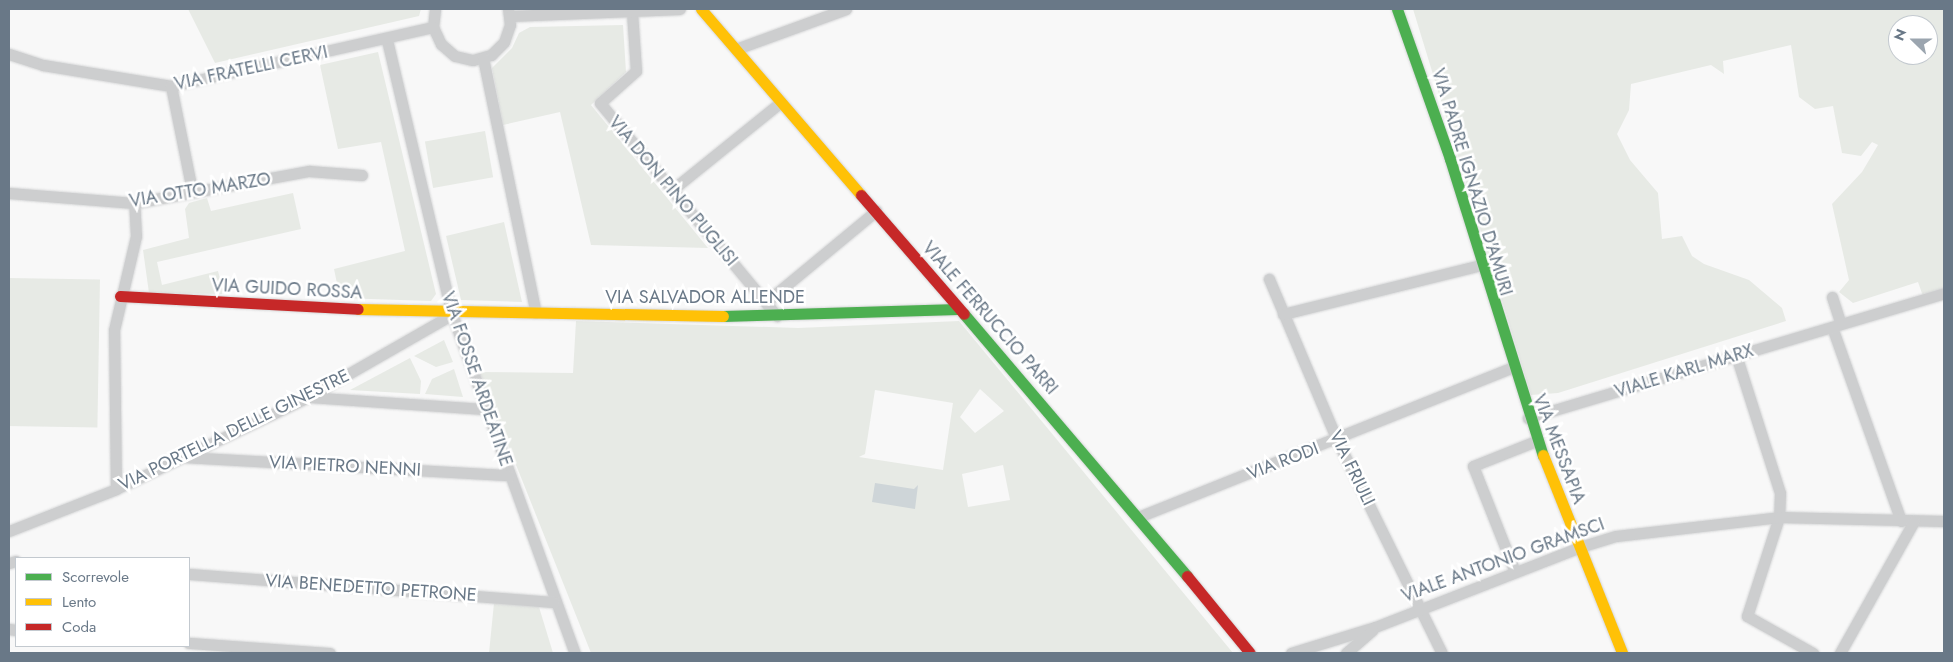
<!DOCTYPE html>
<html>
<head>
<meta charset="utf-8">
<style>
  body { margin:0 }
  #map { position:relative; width:1953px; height:662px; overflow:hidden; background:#f8f8f8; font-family:Jost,sans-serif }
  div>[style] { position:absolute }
  .green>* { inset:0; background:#e7eae5; transform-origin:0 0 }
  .water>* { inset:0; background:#ced5d8 }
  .roads { filter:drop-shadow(0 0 1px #d5d6d7) drop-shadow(0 0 1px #d5d6d7) }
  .street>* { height:11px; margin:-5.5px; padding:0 5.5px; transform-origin:5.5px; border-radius:5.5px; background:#cdcecf }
  .fast>* { height:11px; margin:-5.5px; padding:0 5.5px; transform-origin:5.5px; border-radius:5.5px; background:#4caf50 }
  .slow>* { height:11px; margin:-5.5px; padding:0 5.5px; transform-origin:5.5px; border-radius:5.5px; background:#ffc107 }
  .jam>* { height:11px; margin:-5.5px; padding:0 5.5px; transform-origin:5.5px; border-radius:5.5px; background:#c62828 }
  span { translate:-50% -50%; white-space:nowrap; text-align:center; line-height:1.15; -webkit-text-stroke:5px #fff; paint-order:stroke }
  .street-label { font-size:18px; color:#697887 }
  .frame { position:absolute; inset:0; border:10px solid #697887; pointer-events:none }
  .legend { position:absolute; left:15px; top:557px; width:175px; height:90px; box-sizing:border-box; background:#fff; border:1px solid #c3c9cf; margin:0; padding:6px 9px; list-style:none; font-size:15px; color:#697887 }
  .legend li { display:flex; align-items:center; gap:10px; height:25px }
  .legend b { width:25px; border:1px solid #c3c9cf }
  .north { position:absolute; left:1888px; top:15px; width:50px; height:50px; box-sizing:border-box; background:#fff; border:1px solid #c3c9cf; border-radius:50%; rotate:292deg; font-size:14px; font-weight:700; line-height:20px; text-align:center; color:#697887 }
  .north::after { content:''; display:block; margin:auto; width:18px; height:22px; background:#9ba5af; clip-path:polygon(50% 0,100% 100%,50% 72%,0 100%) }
</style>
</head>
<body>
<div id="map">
  <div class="green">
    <i style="clip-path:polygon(188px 9px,421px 9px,419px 16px,215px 63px)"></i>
    <i style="clip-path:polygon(evenodd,1413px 9px,1944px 9px,1944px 293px,1924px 299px,1918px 282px,1853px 303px,1839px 292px,1849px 280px,1832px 204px,1862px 172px,1878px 145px,1872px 142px,1861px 156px,1842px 153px,1833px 106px,1815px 109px,1799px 97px,1791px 45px,1723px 61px,1724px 74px,1711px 65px,1631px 84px,1629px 110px,1617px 134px,1630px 160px,1658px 193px,1662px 239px,1682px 236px,1692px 256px,1704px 264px,1749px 280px,1782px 308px,1786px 321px,1558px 393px,1531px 395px,1413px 9px,1898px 25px,1928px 25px,1928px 55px,1898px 55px,1898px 25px)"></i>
    <i style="clip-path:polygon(623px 25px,626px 72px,591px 105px,708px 248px,591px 245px,560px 112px,503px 125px,492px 68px,512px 48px,519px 33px,530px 27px)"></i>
    <i style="clip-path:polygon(378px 52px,436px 294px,431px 301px,340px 298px,334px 269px,405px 251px,381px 142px,338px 149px,320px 65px)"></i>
    <i style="left:485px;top:131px;width:47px;height:61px;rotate:80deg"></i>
    <i style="clip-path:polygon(293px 193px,301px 229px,157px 262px,162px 285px,218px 271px,224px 294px,149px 293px,143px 250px,189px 238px,185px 209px,189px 203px,207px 198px,211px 211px)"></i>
    <i style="clip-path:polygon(504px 222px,522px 302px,461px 300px,446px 236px)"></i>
    <i style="left:9px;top:278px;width:91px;height:148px;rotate:1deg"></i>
    <i style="clip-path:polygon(evenodd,576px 321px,798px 328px,959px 321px,1233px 653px,591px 653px,479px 372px,573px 373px,576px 321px,980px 389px,1004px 411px,975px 433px,960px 417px,980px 389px,576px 321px,875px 390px,953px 403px,943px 470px,859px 457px,865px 454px,875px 390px,576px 321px,1003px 465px,1010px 500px,968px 507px,962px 474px,1003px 465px)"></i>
    <i style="clip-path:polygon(444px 340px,453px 362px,436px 367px,414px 356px)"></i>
    <i style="clip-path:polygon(410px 358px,421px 381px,420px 394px,350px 390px)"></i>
    <i style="clip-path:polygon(454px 369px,463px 397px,425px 394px,432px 379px)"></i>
    <i style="clip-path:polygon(494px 603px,539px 607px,553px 653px,489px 653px)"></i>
  </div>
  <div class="water">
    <i style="clip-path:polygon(875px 483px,914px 489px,918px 485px,915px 509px,872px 502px)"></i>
  </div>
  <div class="roads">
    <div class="street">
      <i style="left:435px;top:9px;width:18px;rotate:96deg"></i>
      <i style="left:433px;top:27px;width:19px;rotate:65deg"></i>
      <i style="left:441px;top:44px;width:18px;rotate:41deg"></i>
      <i style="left:455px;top:56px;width:18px;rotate:13deg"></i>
      <i style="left:473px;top:60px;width:19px;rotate:-16deg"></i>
      <i style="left:491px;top:55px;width:18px;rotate:-45deg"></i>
      <i style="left:504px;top:42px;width:18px;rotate:-71deg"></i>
      <i style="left:510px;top:25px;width:16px;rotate:-97deg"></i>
      <i style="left:632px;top:12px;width:59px;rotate:86.1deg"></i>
      <i style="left:636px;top:71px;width:48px;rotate:138.4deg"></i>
      <i style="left:600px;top:103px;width:277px;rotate:50.3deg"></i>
      <i style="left:510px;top:16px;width:170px;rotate:-2.4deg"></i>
      <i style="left:387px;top:40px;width:282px;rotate:76.7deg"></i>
      <i style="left:452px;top:314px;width:361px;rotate:70.1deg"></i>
      <i style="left:736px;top:49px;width:117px;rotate:-20deg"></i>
      <i style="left:9px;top:54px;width:36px;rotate:18deg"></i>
      <i style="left:43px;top:65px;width:130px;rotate:9.3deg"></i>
      <i style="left:171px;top:86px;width:269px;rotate:-12.7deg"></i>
      <i style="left:483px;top:58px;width:260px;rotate:78.3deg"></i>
      <i style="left:171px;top:86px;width:106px;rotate:78.6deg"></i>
      <i style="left:672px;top:190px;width:140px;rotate:-38.9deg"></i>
      <i style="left:9px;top:193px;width:125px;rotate:4.6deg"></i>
      <i style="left:134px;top:203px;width:178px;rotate:-10.4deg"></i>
      <i style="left:309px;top:171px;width:53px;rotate:4.3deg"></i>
      <i style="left:1269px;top:279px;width:175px;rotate:67.1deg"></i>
      <i style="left:1337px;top:440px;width:237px;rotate:63.8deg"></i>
      <i style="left:1832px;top:297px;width:28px;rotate:72deg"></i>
      <i style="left:766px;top:302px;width:143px;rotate:-39.6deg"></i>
      <i style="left:1283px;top:314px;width:204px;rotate:-13.9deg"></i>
      <i style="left:1832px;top:327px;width:206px;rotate:70.4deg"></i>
      <i style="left:1736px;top:355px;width:145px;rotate:72.3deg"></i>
      <i style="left:1780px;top:493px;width:24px;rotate:92deg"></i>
      <i style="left:1779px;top:517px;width:104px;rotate:107.9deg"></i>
      <i style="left:1747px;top:616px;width:76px;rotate:29.3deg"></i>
      <i style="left:308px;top:397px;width:178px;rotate:3.9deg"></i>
      <i style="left:1528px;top:418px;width:434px;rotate:-16.7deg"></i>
      <i style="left:184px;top:457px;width:325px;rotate:3.2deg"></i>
      <i style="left:116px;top:489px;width:159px;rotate:-90.7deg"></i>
      <i style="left:114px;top:330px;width:97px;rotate:-76.8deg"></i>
      <i style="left:136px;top:236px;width:33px;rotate:-93deg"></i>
      <i style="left:1138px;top:517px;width:401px;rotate:-21.8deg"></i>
      <i style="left:9px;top:531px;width:115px;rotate:-21.4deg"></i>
      <i style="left:116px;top:489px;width:213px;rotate:-25.6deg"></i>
      <i style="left:308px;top:397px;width:165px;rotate:-29.8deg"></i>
      <i style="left:1583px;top:546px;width:34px;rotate:-17deg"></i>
      <i style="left:1616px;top:536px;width:164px;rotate:-6.6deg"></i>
      <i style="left:1779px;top:517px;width:165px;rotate:1.4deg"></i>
      <i style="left:9px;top:563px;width:7px;rotate:-16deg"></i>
      <i style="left:1515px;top:572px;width:114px;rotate:-111.6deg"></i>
      <i style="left:1473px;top:466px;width:68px;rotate:-21.6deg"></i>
      <i style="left:189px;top:574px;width:366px;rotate:4.4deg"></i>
      <i style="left:9px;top:629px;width:7px;rotate:8deg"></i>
      <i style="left:189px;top:643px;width:141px;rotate:4.1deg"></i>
      <i style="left:1291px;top:653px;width:88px;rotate:-17.2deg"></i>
      <i style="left:1375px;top:627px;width:218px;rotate:-21.3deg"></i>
      <i style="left:1346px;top:653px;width:35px;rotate:-41deg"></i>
      <i style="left:1840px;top:653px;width:151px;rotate:-60.7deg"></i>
    </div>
    <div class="fast">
      <i style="left:1397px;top:9px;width:159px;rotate:70.5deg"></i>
      <i style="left:1450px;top:159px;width:310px;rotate:72.6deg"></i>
      <i style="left:964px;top:314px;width:344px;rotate:49.6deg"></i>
      <i style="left:723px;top:316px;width:235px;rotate:-1.7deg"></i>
    </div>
    <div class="slow">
      <i style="left:701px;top:9px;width:245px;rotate:49.3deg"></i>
      <i style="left:358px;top:309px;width:365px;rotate:1.1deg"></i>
      <i style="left:1543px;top:455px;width:213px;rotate:68.2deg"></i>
    </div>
    <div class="jam">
      <i style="left:861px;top:195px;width:157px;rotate:49.1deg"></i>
      <i style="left:120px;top:296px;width:238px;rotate:3.1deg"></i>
      <i style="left:1187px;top:576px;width:99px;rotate:50.7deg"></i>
    </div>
  </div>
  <div class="street-label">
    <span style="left:251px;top:68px;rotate:-12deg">VIA FRATELLI CERVI</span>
    <span style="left:1472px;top:182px;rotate:73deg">VIA PADRE IGNAZIO D'AMURI</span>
    <span style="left:200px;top:190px;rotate:-9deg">VIA OTTO MARZO</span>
    <span style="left:673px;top:191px;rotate:50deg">VIA DON PINO PUGLISI</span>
    <span style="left:287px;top:289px;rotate:3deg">VIA GUIDO ROSSA</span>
    <span style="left:705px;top:297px">VIA SALVADOR ALLENDE</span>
    <span style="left:990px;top:318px;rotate:49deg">VIALE FERRUCCIO PARRI</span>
    <span style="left:1684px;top:371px;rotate:-17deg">VIALE KARL MARX</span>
    <span style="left:477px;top:379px;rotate:71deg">VIA FOSSE ARDEATINE</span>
    <span style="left:234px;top:430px;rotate:-26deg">VIA PORTELLA DELLE GINESTRE</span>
    <span style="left:1559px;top:449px;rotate:69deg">VIA MESSAPIA</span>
    <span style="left:1283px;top:461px;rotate:-21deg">VIA RODI</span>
    <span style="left:345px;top:466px;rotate:3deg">VIA PIETRO NENNI</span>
    <span style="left:1352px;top:468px;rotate:64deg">VIA FRIULI</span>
    <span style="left:1503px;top:560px;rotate:-20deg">VIALE ANTONIO GRAMSCI</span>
    <span style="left:371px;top:588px;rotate:4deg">VIA BENEDETTO PETRONE</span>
  </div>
  <div class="frame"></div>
  <ul class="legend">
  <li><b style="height:6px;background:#4caf50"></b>Scorrevole</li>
  <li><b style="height:6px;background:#ffc107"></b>Lento</li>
  <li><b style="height:6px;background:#c62828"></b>Coda</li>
  </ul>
  <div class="north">N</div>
</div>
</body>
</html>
